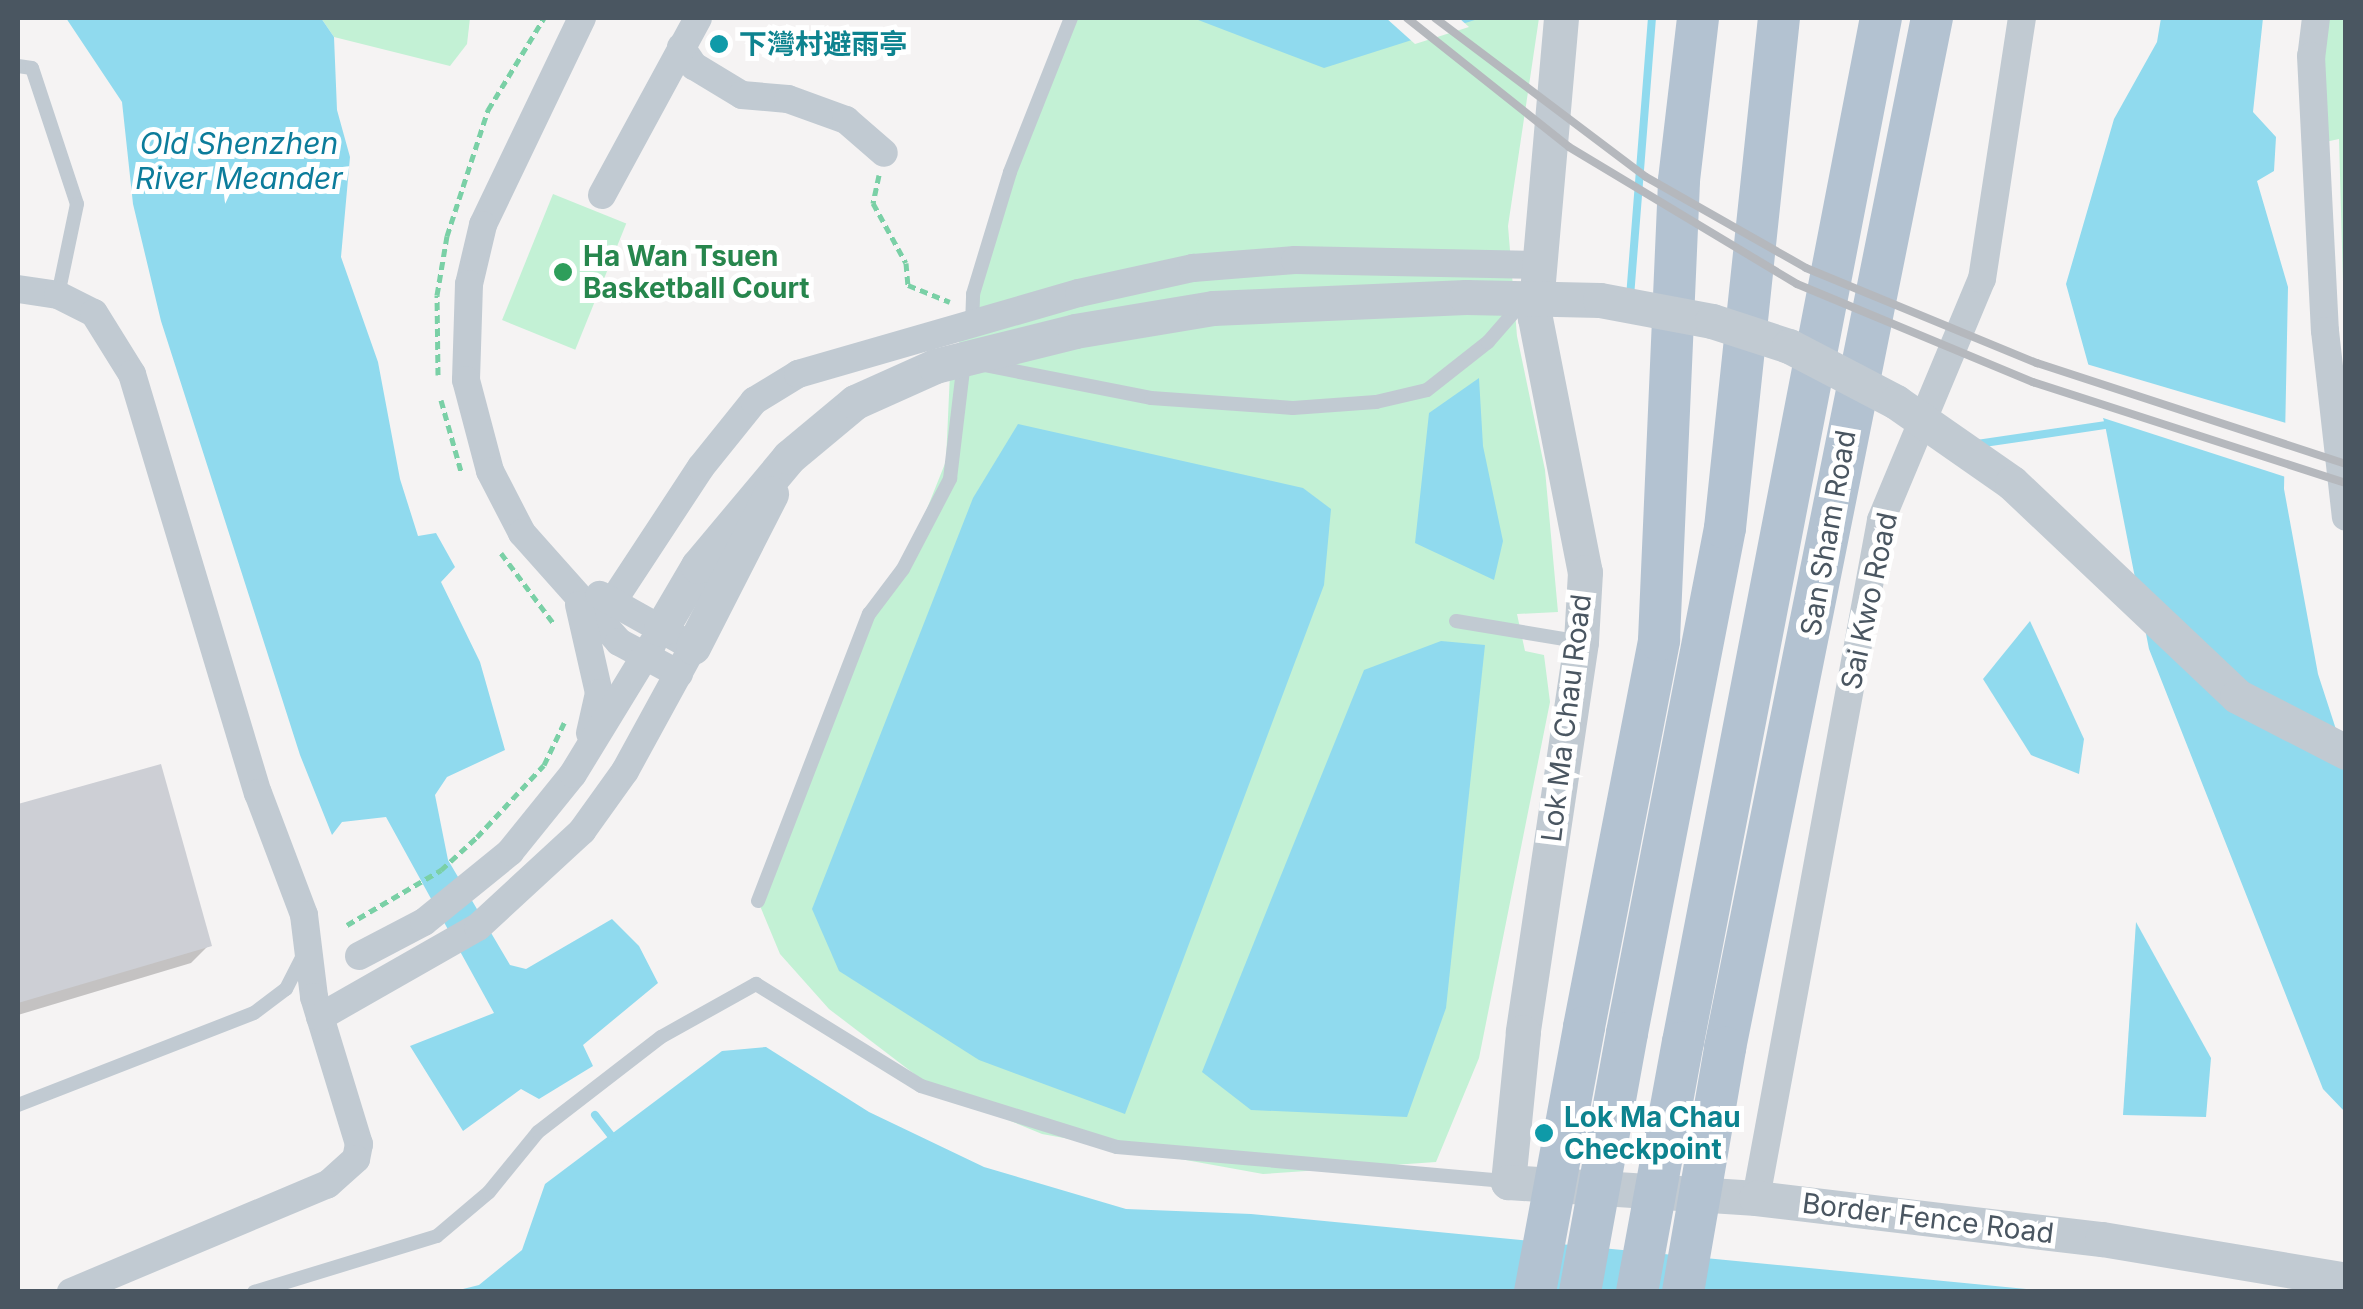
<!DOCTYPE html>
<html>
<head>
<meta charset="utf-8">
<style>
  body { margin:0 }
  #map { position:relative; width:2363px; height:1309px; overflow:hidden; background:#f5f3f3; font-family:Inter,"Noto Sans SC",sans-serif }
  div>[style] { position:absolute }
  .green>* { inset:0; background:#c3f1d5; transform-origin:0 0 }
  .water>* { inset:0; background:#90daee }
  .pier>* { inset:0; background:#f5f3f3 }
  .shadow>* { inset:0; background:#0003 }
  .stream>* { height:8px; margin:-4px; padding:0 4px; transform-origin:4px; border-radius:4px; background:#90daee }
  .building>* { inset:0; background:#cdcfd5 }
  .path>* { height:5px; margin-top:-2.5px; transform-origin:0; background:repeating-linear-gradient(90deg,#7ad0a6 0 8px,transparent 0 13px) }
  .service>* { height:14px; margin:-7px; padding:0 7px; transform-origin:7px; border-radius:7px; background:#c1cad2 }
  .minor>* { height:28px; margin:-14px; padding:0 14px; transform-origin:14px; border-radius:14px; background:#c1cad2 }
  .tertiary>* { height:35px; margin:-17.5px; padding:0 17.5px; transform-origin:17.5px; border-radius:17.5px; background:#c1cad2 }
  .primary>* { height:42px; margin:-21px; padding:0 21px; transform-origin:21px; border-radius:21px; background:#b3c2d1 }
  .rail>* { height:8px; margin:-4px; padding:0 4px; transform-origin:4px; border-radius:4px; background:#b5b8bd }
  .tertiary-bridge>* { height:35px; margin:-17.5px; padding:0 17.5px; transform-origin:17.5px; border-radius:17.5px; background:#c1cad2 }
  .primary-bridge>* { height:42px; margin:-21px; padding:0 21px; transform-origin:21px; border-radius:21px; background:#b3c2d1 }
  .dots>* { width:28px; height:28px; translate:-50% -50%; box-sizing:border-box; border:5px solid #fff; border-radius:50% }
  span { translate:-50% -50%; white-space:nowrap; text-align:center; line-height:1.15; -webkit-text-stroke:10px #fff; paint-order:stroke }
  .culture-label { font-size:28px; color:#0d838f; font-weight:700 }
  .left { translate:0 -50%; text-align:left }
  .leisure-label { font-size:28px; color:#27864d; font-weight:700 }
  .street-label { font-size:28px; color:#4a5661 }
  .water-label { font-size:30px; color:#0c7c9b; font-style:italic }
  .frame { position:absolute; inset:0; border:20px solid #4a5661; pointer-events:none }
</style>
</head>
<body>
<div id="map">
  <div class="green">
    <i style="clip-path:polygon(321px 18px,470px 18px,467px 44px,450px 66px,334px 37px)"></i>
    <i style="clip-path:polygon(1072px 18px,1539px 18px,1508px 226px,1517px 336px,1545px 470px,1558px 612px,1517px 614px,1525px 651px,1544px 655px,1550px 702px,1479px 1058px,1436px 1162px,1263px 1174px,1042px 1134px,934px 1089px,829px 1009px,780px 954px,758px 901px,869px 614px,903px 569px,946px 461px,950px 373px,1010px 172px)"></i>
    <i style="clip-path:polygon(2317px 18px,2345px 18px,2345px 354px,2339px 139px,2316px 144px)"></i>
    <i style="left:553px;top:194px;width:79px;height:136px;rotate:22deg"></i>
  </div>
  <div class="water">
    <i style="clip-path:polygon(66px 18px,321px 18px,334px 37px,337px 110px,350px 157px,341px 257px,378px 362px,400px 479px,418px 536px,436px 533px,455px 567px,441px 582px,480px 662px,505px 750px,447px 777px,435px 795px,448px 860px,510px 965px,526px 969px,612px 919px,639px 946px,658px 983px,583px 1045px,593px 1066px,539px 1099px,521px 1089px,463px 1131px,410px 1046px,494px 1013px,386px 817px,342px 822px,332px 835px,300px 755px,161px 321px,133px 204px,122px 102px)"></i>
    <i style="clip-path:polygon(1193px 18px,1481px 18px,1324px 68px)"></i>
    <i style="clip-path:polygon(2161px 18px,2263px 18px,2253px 112px,2276px 137px,2274px 171px,2257px 181px,2288px 287px,2284px 489px,2318px 674px,2345px 757px,2345px 1112px,2323px 1089px,2149px 649px,2105px 425px,2066px 284px,2114px 119px,2157px 42px)"></i>
    <i style="clip-path:polygon(1479px 378px,1483px 446px,1503px 541px,1494px 580px,1415px 543px,1429px 413px)"></i>
    <i style="clip-path:polygon(1018px 424px,1303px 488px,1331px 509px,1324px 585px,1125px 1114px,979px 1060px,839px 971px,812px 909px,973px 498px)"></i>
    <i style="clip-path:polygon(2030px 621px,2084px 739px,2079px 774px,2031px 755px,1983px 679px)"></i>
    <i style="clip-path:polygon(1441px 641px,1485px 645px,1446px 1008px,1407px 1117px,1251px 1110px,1202px 1072px,1271px 900px,1364px 670px)"></i>
    <i style="clip-path:polygon(2136px 922px,2211px 1058px,2206px 1117px,2123px 1115px)"></i>
    <i style="clip-path:polygon(766px 1047px,869px 1112px,984px 1167px,1126px 1209px,1251px 1214px,2047px 1291px,451px 1292px,479px 1285px,522px 1250px,545px 1184px,722px 1051px)"></i>
  </div>
  <div class="pier">
    <i style="clip-path:polygon(1386px 18px,1459px 18px,1469px 27px,1415px 44px)"></i>
    <i style="clip-path:polygon(2083px 363px,2286px 423px,2289px 478px,2097px 416px)"></i>
  </div>
  <div class="shadow">
    <i style="clip-path:polygon(159px 768px,209px 945px,191px 963px,18px 1015px,18px 807px)"></i>
  </div>
  <div class="stream">
    <i style="left:1630px;top:297px;width:280px;rotate:-85.5deg"></i>
    <i style="left:1977px;top:444px;width:129px;rotate:-8.4deg"></i>
    <i style="left:595px;top:1115px;width:28px;rotate:52deg"></i>
  </div>
  <div class="building">
    <i style="clip-path:polygon(161px 764px,212px 946px,18px 1003px,18px 804px)"></i>
  </div>
  <div class="path">
    <i style="left:879px;top:175px;width:29px;rotate:102deg"></i>
    <i style="left:873px;top:203px;width:68px;rotate:61.2deg"></i>
    <i style="left:906px;top:263px;width:22px;rotate:85deg"></i>
    <i style="left:908px;top:285px;width:45px;rotate:22deg"></i>
    <i style="left:438px;top:375px;width:80px;rotate:-90.7deg"></i>
    <i style="left:437px;top:295px;width:60px;rotate:-80.4deg"></i>
    <i style="left:447px;top:236px;width:133px;rotate:-72deg"></i>
    <i style="left:488px;top:110px;width:108px;rotate:-58.7deg"></i>
    <i style="left:441px;top:400px;width:74px;rotate:74.3deg"></i>
    <i style="left:501px;top:553px;width:89px;rotate:53.3deg"></i>
    <i style="left:347px;top:925px;width:109px;rotate:-30.3deg"></i>
    <i style="left:441px;top:870px;width:49px;rotate:-42.5deg"></i>
    <i style="left:477px;top:837px;width:98px;rotate:-47.1deg"></i>
    <i style="left:544px;top:765px;width:47px;rotate:-64.5deg"></i>
  </div>
  <div class="service">
    <i style="left:18px;top:66px;width:14px;rotate:8deg"></i>
    <i style="left:32px;top:68px;width:143px;rotate:71.7deg"></i>
    <i style="left:77px;top:204px;width:93px;rotate:101.8deg"></i>
    <i style="left:972px;top:326px;width:32px;rotate:-88deg"></i>
    <i style="left:973px;top:294px;width:127px;rotate:-73.1deg"></i>
    <i style="left:1010px;top:172px;width:166px;rotate:-68.4deg"></i>
    <i style="left:979px;top:364px;width:175px;rotate:11.2deg"></i>
    <i style="left:1151px;top:398px;width:142px;rotate:4deg"></i>
    <i style="left:1293px;top:408px;width:83px;rotate:-4.1deg"></i>
    <i style="left:1376px;top:402px;width:52px;rotate:-13.2deg"></i>
    <i style="left:1427px;top:390px;width:78px;rotate:-38.2deg"></i>
    <i style="left:1488px;top:342px;width:52px;rotate:-48.9deg"></i>
    <i style="left:1456px;top:621px;width:127px;rotate:9.5deg"></i>
    <i style="left:758px;top:901px;width:308px;rotate:-68.9deg"></i>
    <i style="left:869px;top:614px;width:56px;rotate:-52.9deg"></i>
    <i style="left:903px;top:569px;width:102px;rotate:-62.4deg"></i>
    <i style="left:950px;top:479px;width:118px;rotate:-83.2deg"></i>
    <i style="left:18px;top:1105px;width:253px;rotate:-21.3deg"></i>
    <i style="left:254px;top:1013px;width:40px;rotate:-37deg"></i>
    <i style="left:286px;top:989px;width:38px;rotate:-63deg"></i>
    <i style="left:254px;top:1292px;width:191px;rotate:-17deg"></i>
    <i style="left:437px;top:1236px;width:68px;rotate:-40.2deg"></i>
    <i style="left:489px;top:1192px;width:77px;rotate:-50.8deg"></i>
    <i style="left:538px;top:1132px;width:155px;rotate:-37.7deg"></i>
    <i style="left:661px;top:1037px;width:109px;rotate:-29.2deg"></i>
    <i style="left:756px;top:984px;width:194px;rotate:31.7deg"></i>
    <i style="left:921px;top:1086px;width:205px;rotate:17.3deg"></i>
    <i style="left:1117px;top:1147px;width:389px;rotate:5deg"></i>
  </div>
  <div class="minor">
    <i style="left:582px;top:18px;width:229px;rotate:115.6deg"></i>
    <i style="left:483px;top:225px;width:61px;rotate:103.3deg"></i>
    <i style="left:469px;top:284px;width:96px;rotate:91.8deg"></i>
    <i style="left:466px;top:380px;width:94px;rotate:75.2deg"></i>
    <i style="left:490px;top:471px;width:70px;rotate:62.7deg"></i>
    <i style="left:522px;top:533px;width:146px;rotate:48.3deg"></i>
    <i style="left:619px;top:642px;width:68px;rotate:28.1deg"></i>
    <i style="left:2316px;top:18px;width:38px;rotate:97deg"></i>
    <i style="left:2311px;top:56px;width:275px;rotate:87.1deg"></i>
    <i style="left:2325px;top:331px;width:187px;rotate:83.6deg"></i>
    <i style="left:681px;top:47px;width:23px;rotate:56deg"></i>
    <i style="left:694px;top:66px;width:56px;rotate:31.1deg"></i>
    <i style="left:742px;top:95px;width:46px;rotate:5deg"></i>
    <i style="left:788px;top:99px;width:62px;rotate:19.9deg"></i>
    <i style="left:846px;top:120px;width:50px;rotate:41deg"></i>
    <i style="left:602px;top:195px;width:201px;rotate:-61.5deg"></i>
    <i style="left:18px;top:289px;width:40px;rotate:8.5deg"></i>
    <i style="left:58px;top:295px;width:40px;rotate:26.6deg"></i>
    <i style="left:94px;top:313px;width:72px;rotate:58.1deg"></i>
    <i style="left:132px;top:374px;width:438px;rotate:73.3deg"></i>
    <i style="left:258px;top:793px;width:130px;rotate:69.3deg"></i>
    <i style="left:304px;top:915px;width:83px;rotate:83deg"></i>
    <i style="left:314px;top:997px;width:154px;rotate:73deg"></i>
    <i style="left:359px;top:1144px;width:15px;rotate:101deg"></i>
    <i style="left:356px;top:1159px;width:38px;rotate:138deg"></i>
    <i style="left:328px;top:1184px;width:279px;rotate:157.2deg"></i>
    <i style="left:613px;top:601px;width:160px;rotate:-56.7deg"></i>
    <i style="left:701px;top:467px;width:85px;rotate:-51.2deg"></i>
    <i style="left:754px;top:401px;width:52px;rotate:-31.5deg"></i>
    <i style="left:798px;top:374px;width:292px;rotate:-16.1deg"></i>
    <i style="left:1079px;top:293px;width:117px;rotate:-12.4deg"></i>
    <i style="left:1193px;top:268px;width:102px;rotate:-4.5deg"></i>
    <i style="left:1295px;top:260px;width:241px;rotate:1.2deg"></i>
    <i style="left:579px;top:605px;width:90px;rotate:77.2deg"></i>
    <i style="left:599px;top:693px;width:41px;rotate:102.7deg"></i>
    <i style="left:359px;top:956px;width:73px;rotate:-27.6deg"></i>
    <i style="left:424px;top:922px;width:111px;rotate:-39.1deg"></i>
    <i style="left:510px;top:852px;width:100px;rotate:-51.1deg"></i>
    <i style="left:573px;top:774px;width:153px;rotate:-58.6deg"></i>
    <i style="left:320px;top:1017px;width:182px;rotate:-29.7deg"></i>
    <i style="left:478px;top:927px;width:142px;rotate:-42.7deg"></i>
    <i style="left:582px;top:831px;width:74px;rotate:-54.4deg"></i>
    <i style="left:625px;top:771px;width:141px;rotate:-61.3deg"></i>
    <i style="left:693px;top:647px;width:107px;rotate:-150.8deg"></i>
    <i style="left:1756px;top:1198px;width:689px;rotate:-79.55deg"></i>
    <i style="left:1881px;top:520px;width:261px;rotate:-67.3deg"></i>
    <i style="left:1982px;top:279px;width:264px;rotate:-81.3deg"></i>
  </div>
  <div class="tertiary">
    <i style="left:1561px;top:18px;width:301px;rotate:95deg"></i>
    <i style="left:1535px;top:318px;width:259px;rotate:78.9deg"></i>
    <i style="left:1585px;top:572px;width:70px;rotate:93.3deg"></i>
    <i style="left:1581px;top:642px;width:394px;rotate:98.5deg"></i>
    <i style="left:1523px;top:1032px;width:151px;rotate:95.7deg"></i>
    <i style="left:1508px;top:1182px;width:249px;rotate:3.7deg"></i>
    <i style="left:1756px;top:1198px;width:348px;rotate:6.8deg"></i>
    <i style="left:2102px;top:1239px;width:247px;rotate:9.5deg"></i>
    <i style="left:661px;top:629px;width:73px;rotate:-59.6deg"></i>
    <i style="left:698px;top:566px;width:142px;rotate:-50.1deg"></i>
    <i style="left:693px;top:647px;width:172px;rotate:-63deg"></i>
  </div>
  <div class="primary">
    <i style="left:1584px;top:1027px;width:394px;rotate:-79deg"></i>
    <i style="left:1659px;top:640px;width:460px;rotate:-87.5deg"></i>
    <i style="left:1679px;top:180px;width:163px;rotate:-83.3deg"></i>
    <i style="left:1627px;top:1033px;width:514px;rotate:-79.02deg"></i>
    <i style="left:1725px;top:528px;width:513px;rotate:-83.96deg"></i>
    <i style="left:1683px;top:1042px;width:1043px;rotate:-79.06deg"></i>
    <i style="left:1725px;top:1048px;width:1051px;rotate:-78.64deg"></i>
  </div>
  <div class="rail">
    <i style="left:1407px;top:18px;width:207px;rotate:38.5deg"></i>
    <i style="left:1569px;top:147px;width:266px;rotate:31deg"></i>
    <i style="left:1797px;top:284px;width:256px;rotate:22.6deg"></i>
    <i style="left:2033px;top:382px;width:329px;rotate:17.9deg"></i>
    <i style="left:1435px;top:18px;width:264px;rotate:37deg"></i>
    <i style="left:1646px;top:177px;width:184px;rotate:29.6deg"></i>
    <i style="left:1806px;top:268px;width:250px;rotate:22.4deg"></i>
    <i style="left:2037px;top:363px;width:325px;rotate:18.1deg"></i>
  </div>
  <div class="tertiary-bridge">
    <i style="left:789px;top:457px;width:86px;rotate:-39.8deg"></i>
    <i style="left:855px;top:402px;width:88px;rotate:-24.2deg"></i>
    <i style="left:935px;top:366px;width:144px;rotate:-14deg"></i>
    <i style="left:1075px;top:331px;width:140px;rotate:-9.5deg"></i>
    <i style="left:1213px;top:308px;width:253px;rotate:-2.5deg"></i>
    <i style="left:1466px;top:297px;width:134px;rotate:1.3deg"></i>
    <i style="left:1600px;top:300px;width:114px;rotate:10.6deg"></i>
    <i style="left:1712px;top:321px;width:81px;rotate:18deg"></i>
    <i style="left:1789px;top:346px;width:121px;rotate:27.6deg"></i>
    <i style="left:1896px;top:402px;width:141px;rotate:34.9deg"></i>
    <i style="left:2012px;top:483px;width:310px;rotate:43.4deg"></i>
    <i style="left:2237px;top:696px;width:123px;rotate:27.2deg"></i>
  </div>
  <div class="primary-bridge">
    <i style="left:1535px;top:1292px;width:269px;rotate:-79.5deg"></i>
    <i style="left:1580px;top:1292px;width:263px;rotate:-79.7deg"></i>
    <i style="left:1637px;top:1292px;width:254px;rotate:-79.6deg"></i>
    <i style="left:1683px;top:1292px;width:248px;rotate:-80.2deg"></i>
  </div>
  <div class="dots">
    <i style="left:719px;top:44px;background:#0f9aa8"></i>
    <i style="left:563px;top:272px;background:#2e9e5b"></i>
    <i style="left:1544px;top:1133px;background:#0f9aa8"></i>
  </div>
  <div class="culture-label">
    <span class="left" style="left:739px;top:44px">下灣村避雨亭</span>
    <span class="left" style="left:1564px;top:1133px">Lok Ma Chau<br>Checkpoint</span>
  </div>
  <div class="leisure-label">
    <span class="left" style="left:583px;top:272px">Ha Wan Tsuen<br>Basketball Court</span>
  </div>
  <div class="street-label">
    <span style="left:1828px;top:533px;rotate:-80deg">San Sham Road</span>
    <span style="left:1869px;top:601px;rotate:-78deg">Sai Kwo Road</span>
    <span style="left:1566px;top:718px;rotate:-83deg">Lok Ma Chau Road</span>
    <span style="left:1928px;top:1218px;rotate:7deg">Border Fence Road</span>
  </div>
  <div class="water-label">
    <span style="left:239px;top:160px">Old Shenzhen<br>River Meander</span>
  </div>
  <div class="frame"></div>
</div>
</body>
</html>
